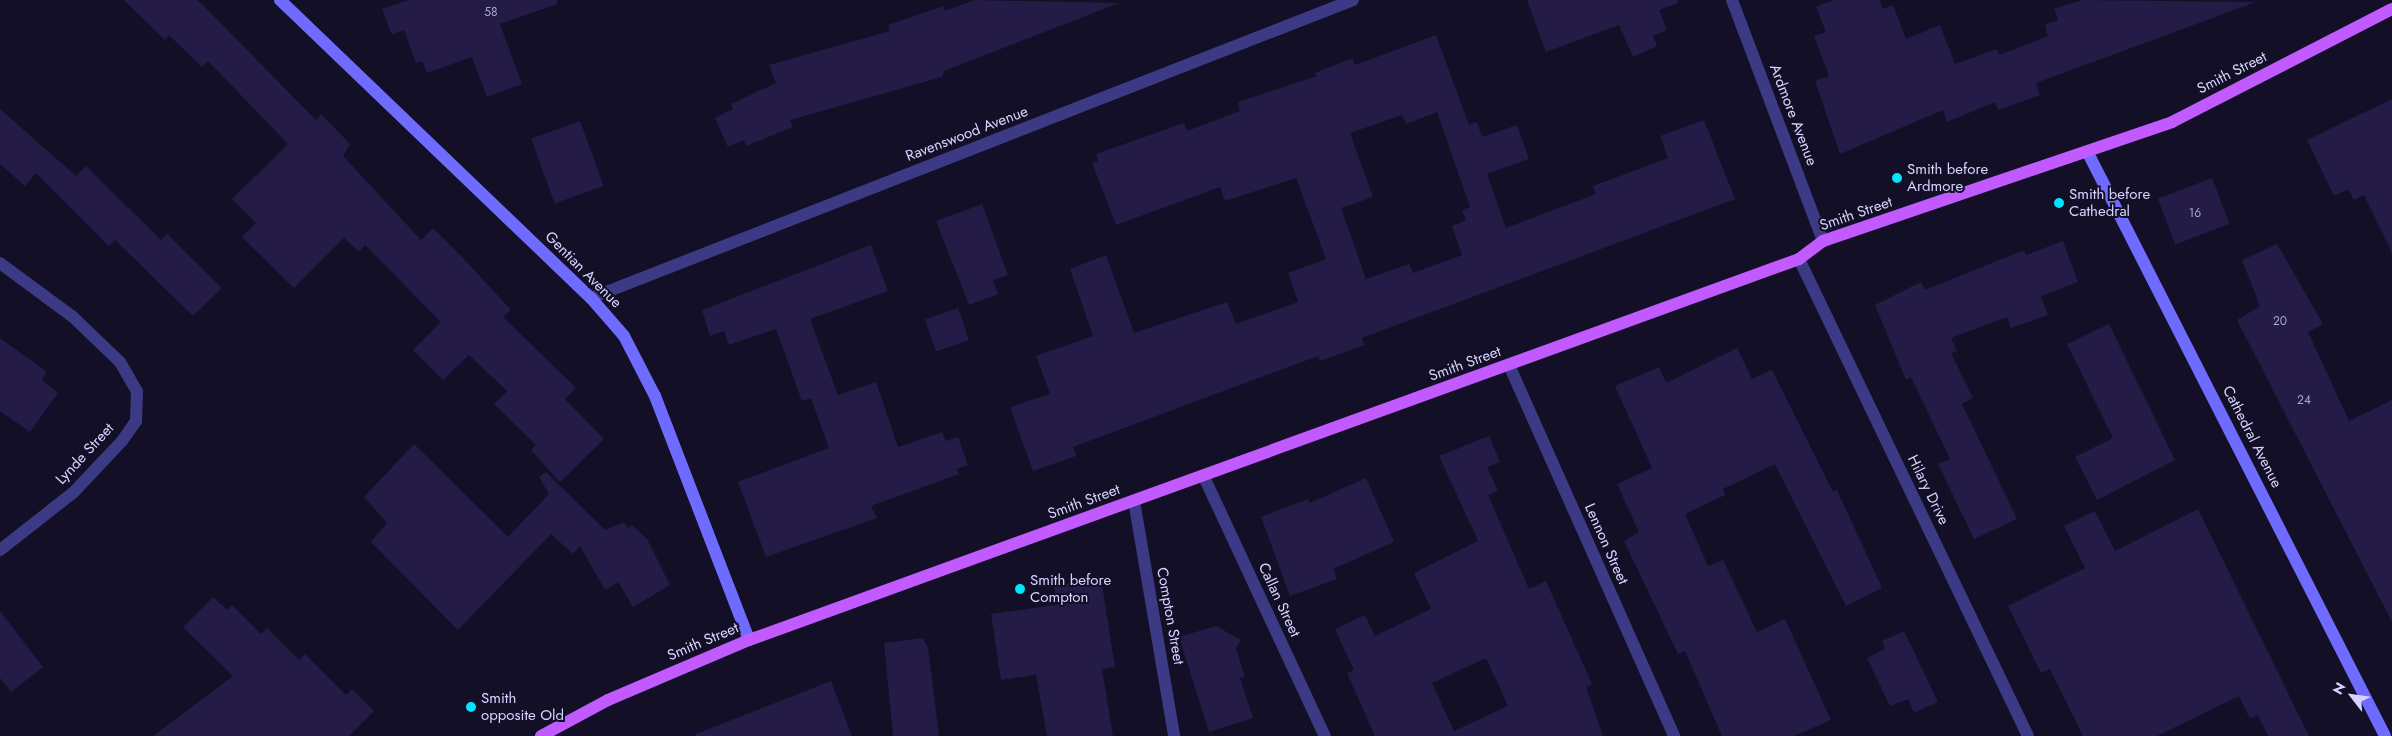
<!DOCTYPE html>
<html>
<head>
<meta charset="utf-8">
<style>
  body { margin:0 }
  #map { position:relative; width:2392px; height:736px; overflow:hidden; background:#130f26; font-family:Jost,sans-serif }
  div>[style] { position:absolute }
  .building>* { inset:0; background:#241b47; transform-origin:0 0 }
  .street>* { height:12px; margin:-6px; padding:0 6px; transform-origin:6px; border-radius:6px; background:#3d3a85 }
  .secondary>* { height:12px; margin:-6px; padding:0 6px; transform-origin:6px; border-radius:6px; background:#6f6bff }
  .primary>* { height:12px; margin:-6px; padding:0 6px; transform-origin:6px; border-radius:6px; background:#c25bff }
  .dots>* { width:14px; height:14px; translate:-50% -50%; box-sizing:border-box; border:2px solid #130f26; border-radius:50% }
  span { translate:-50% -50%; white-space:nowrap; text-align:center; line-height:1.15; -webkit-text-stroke:4px #130f26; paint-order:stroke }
  .number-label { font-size:12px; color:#aca6d1 }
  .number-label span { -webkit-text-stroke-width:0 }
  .street-label { font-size:15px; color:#d9d4ff }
  .poi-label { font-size:15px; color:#d9d4ff }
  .left { translate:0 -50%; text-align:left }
  .north { position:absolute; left:2327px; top:671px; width:50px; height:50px; -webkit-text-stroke:4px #130f26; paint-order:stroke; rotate:300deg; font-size:14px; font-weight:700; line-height:20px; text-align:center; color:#d9d4ff }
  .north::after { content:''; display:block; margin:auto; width:18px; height:22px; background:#d9d4ff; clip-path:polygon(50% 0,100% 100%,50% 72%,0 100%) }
</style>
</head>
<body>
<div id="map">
  <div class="building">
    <i style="clip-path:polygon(124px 0,196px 0,202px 4px,316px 120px,321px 114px,350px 144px,343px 156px,421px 240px,433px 228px,465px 260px,511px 310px,503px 317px,576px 388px,565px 399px,604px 439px,560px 482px,531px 450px,536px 445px,494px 404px,507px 391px,469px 355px,443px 380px,413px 350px,441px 322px,365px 245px,359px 252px,344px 238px,294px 288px,242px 237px,256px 223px,232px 199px,288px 144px,208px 61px,202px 67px,169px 35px,165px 40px)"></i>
    <i style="clip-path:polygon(409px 0,557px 0,557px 4px,500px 24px,522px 84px,487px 97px,472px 57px,427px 73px,422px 61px,416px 63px,404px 30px,392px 35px,382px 9px)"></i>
    <i style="clip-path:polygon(975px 0,1119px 3px,944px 71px,942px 77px,790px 120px,793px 127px,746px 146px,744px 140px,728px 147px,715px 118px,733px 109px,731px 104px,776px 83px,769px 65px,890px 31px,888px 25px,943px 6px,944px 11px)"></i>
    <i style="clip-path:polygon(1527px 0,1678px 0,1678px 3px,1659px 10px,1667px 30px,1653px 36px,1657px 46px,1633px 57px,1619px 25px,1546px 52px)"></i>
    <i style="clip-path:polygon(1833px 0,1880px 0,1883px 9px,1893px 5px,1906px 39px,1940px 25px,1955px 64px,1997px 49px,1999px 55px,2048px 36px,2045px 25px,2058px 20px,2054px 9px,2082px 0,2256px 2px,2036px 83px,2040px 95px,1998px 110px,1995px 102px,1947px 122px,1943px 110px,1840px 154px,1815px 81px,1829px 76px,1814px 36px,1826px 32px,1816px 7px)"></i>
    <i style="clip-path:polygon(evenodd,1436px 35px,1469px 125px,1477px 122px,1482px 137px,1517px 125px,1529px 159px,1487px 174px,1506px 228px,1596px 194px,1593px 186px,1668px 158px,1660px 136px,1704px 120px,1735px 199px,1362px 338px,1364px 345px,1320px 361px,1318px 356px,1073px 447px,1076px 456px,1033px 471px,1010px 407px,1050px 394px,1036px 356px,1093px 336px,1070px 269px,1106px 255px,1134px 333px,1227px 302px,1236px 324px,1298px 302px,1288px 273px,1326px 259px,1296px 178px,1225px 201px,1220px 187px,1116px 225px,1092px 163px,1098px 161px,1096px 154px,1184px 123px,1187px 131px,1240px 111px,1238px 102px,1317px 76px,1315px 73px,1352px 58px,1355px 65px,1436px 35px,1437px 112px,1470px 207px,1462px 210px,1466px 220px,1452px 226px,1462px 255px,1413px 273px,1409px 264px,1366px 279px,1341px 208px,1373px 197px,1350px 133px,1402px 115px,1406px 124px,1437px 112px)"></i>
    <i style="clip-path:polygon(2392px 99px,2392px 253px,2364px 195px,2354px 200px,2348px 189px,2334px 196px,2307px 140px)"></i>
    <i style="clip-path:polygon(0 109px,76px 176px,86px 166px,161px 240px,167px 234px,222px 288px,193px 316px,115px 240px,109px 246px,36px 173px,25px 186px,0 164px)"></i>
    <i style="left:580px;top:121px;width:69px;height:52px;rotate:70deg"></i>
    <i style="left:2212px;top:178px;width:49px;height:58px;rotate:69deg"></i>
    <i style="clip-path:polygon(982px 204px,1008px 275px,993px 280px,998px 294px,969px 305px,936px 221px)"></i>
    <i style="clip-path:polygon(2063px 241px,2078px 282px,2041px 296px,2048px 315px,2011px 328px,2007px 317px,1951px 338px,1957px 351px,1951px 353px,1973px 398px,1962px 404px,2017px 519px,1974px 539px,1938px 464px,1950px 459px,1911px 377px,1906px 380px,1875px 305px,1921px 282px,1925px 290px,2024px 250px,2026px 255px)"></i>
    <i style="clip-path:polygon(2277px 244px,2323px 324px,2308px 332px,2349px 421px,2392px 400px,2392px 622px,2237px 320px,2260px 306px,2242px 260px)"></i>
    <i style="clip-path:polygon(871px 245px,888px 291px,810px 319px,838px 395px,876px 382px,898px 447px,942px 432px,946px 441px,958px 437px,968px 465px,957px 469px,959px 474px,871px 506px,877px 518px,766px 557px,738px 482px,829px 448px,811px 398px,802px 401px,776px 329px,729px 345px,724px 331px,710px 336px,702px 310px)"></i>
    <i style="left:958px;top:308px;width:34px;height:35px;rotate:71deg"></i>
    <i style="clip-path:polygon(2109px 324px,2175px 460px,2097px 500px,2075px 457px,2113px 438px,2067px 344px)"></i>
    <i style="clip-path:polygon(0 338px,47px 372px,42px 380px,58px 393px,30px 432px,0 411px)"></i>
    <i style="clip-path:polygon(1737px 348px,1752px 379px,1772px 370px,1833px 492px,1837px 490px,1882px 588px,1846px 606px,1775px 464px,1723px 489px,1725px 495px,1685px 514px,1708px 566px,1723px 560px,1757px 632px,1785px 619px,1831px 720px,1794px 736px,1722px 736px,1685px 651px,1678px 654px,1624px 541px,1639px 532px,1617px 484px,1652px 468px,1615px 386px,1659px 367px,1666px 383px)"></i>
    <i style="clip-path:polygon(evenodd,1489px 436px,1500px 462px,1487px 467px,1498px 491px,1488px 495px,1529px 589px,1546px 581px,1592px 684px,1586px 687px,1603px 736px,1375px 736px,1347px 673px,1354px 670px,1335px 629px,1365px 615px,1375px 636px,1431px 609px,1414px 573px,1478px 541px,1439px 456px,1489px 436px,1486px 658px,1508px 706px,1454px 731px,1432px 683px,1486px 658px)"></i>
    <i style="clip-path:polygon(414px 444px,508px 537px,549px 494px,539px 477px,546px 472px,605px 530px,624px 522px,628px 528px,632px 525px,647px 539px,670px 585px,633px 607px,618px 582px,605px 590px,580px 546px,573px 554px,551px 534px,458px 630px,371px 542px,387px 523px,364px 497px)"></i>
    <i style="clip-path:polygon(1366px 478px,1394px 542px,1333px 569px,1337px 579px,1290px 596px,1261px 517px,1308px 499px,1310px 503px)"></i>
    <i style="clip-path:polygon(2198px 509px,2309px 736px,2268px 736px,2258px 715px,2250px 719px,2239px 696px,2157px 736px,2083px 736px,2050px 669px,2041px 673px,2008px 606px,2085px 568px,2064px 526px,2095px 511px,2115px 551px)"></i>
    <i style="clip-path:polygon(1101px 578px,1115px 667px,1102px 669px,1113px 736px,1047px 736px,1036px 675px,1001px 680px,991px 614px,1057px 605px,1054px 586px)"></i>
    <i style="clip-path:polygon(213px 597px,227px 610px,232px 605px,261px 634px,267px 628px,299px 660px,305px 654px,346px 695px,352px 689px,374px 711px,349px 736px,153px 736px,233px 676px,183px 627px)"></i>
    <i style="clip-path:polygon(0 611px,43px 667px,11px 692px,0 678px)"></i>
    <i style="clip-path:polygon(1216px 626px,1241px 640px,1236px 648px,1245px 677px,1240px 678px,1253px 718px,1209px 732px,1179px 637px)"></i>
    <i style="clip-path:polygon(1904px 631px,1938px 702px,1914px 713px,1908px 699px,1890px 706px,1867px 658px,1885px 649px,1882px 641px)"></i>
    <i style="clip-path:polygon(923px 638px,928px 648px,939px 736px,893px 736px,884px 643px)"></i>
    <i style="clip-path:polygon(831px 681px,852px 736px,696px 736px,696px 734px)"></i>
  </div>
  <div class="street">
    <i style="left:1732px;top:0;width:258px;rotate:69.3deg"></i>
    <i style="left:1799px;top:259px;width:529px;rotate:64.36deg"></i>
    <i style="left:0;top:263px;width:91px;rotate:36.5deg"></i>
    <i style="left:73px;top:317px;width:65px;rotate:43.8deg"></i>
    <i style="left:120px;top:362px;width:34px;rotate:60deg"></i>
    <i style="left:137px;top:391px;width:30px;rotate:92deg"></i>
    <i style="left:136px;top:421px;width:24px;rotate:125deg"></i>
    <i style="left:122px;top:441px;width:70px;rotate:133.3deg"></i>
    <i style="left:74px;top:492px;width:94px;rotate:141.9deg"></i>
    <i style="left:591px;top:298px;width:818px;rotate:-21.36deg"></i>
    <i style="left:1509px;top:365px;width:406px;rotate:66deg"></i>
    <i style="left:1204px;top:477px;width:286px;rotate:65deg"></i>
    <i style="left:1134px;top:501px;width:238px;rotate:80.3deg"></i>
  </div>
  <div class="secondary">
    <i style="left:280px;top:0;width:431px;rotate:43.8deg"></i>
    <i style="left:591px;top:298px;width:50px;rotate:49deg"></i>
    <i style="left:624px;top:336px;width:68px;rotate:62.7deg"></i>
    <i style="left:655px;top:396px;width:261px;rotate:68.9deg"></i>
    <i style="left:2088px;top:153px;width:654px;rotate:63deg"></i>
  </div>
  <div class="primary">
    <i style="left:541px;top:736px;width:76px;rotate:-28.2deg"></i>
    <i style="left:608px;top:700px;width:153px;rotate:-23.1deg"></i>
    <i style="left:749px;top:640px;width:1117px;rotate:-19.94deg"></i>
    <i style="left:1799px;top:259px;width:30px;rotate:-37deg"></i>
    <i style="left:1823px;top:241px;width:369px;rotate:-18.8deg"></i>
    <i style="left:2172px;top:122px;width:247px;rotate:-27.2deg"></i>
  </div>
  <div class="dots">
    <i style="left:1897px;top:178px;background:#00e5ff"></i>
    <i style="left:2059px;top:203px;background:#00e5ff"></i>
    <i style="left:1020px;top:589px;background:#00e5ff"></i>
    <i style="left:471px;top:707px;background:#00e5ff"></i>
  </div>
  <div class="number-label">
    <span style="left:491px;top:13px">58</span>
    <span style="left:2195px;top:214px">16</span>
    <span style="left:2280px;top:322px">20</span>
    <span style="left:2304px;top:401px">24</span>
  </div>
  <div class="street-label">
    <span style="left:2232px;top:73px;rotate:-27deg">Smith Street</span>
    <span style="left:1793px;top:115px;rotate:69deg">Ardmore Avenue</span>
    <span style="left:967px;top:134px;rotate:-21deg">Ravenswood Avenue</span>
    <span style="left:1856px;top:214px;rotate:-19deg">Smith Street</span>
    <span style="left:583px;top:270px;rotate:45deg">Gentian Avenue</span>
    <span style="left:1465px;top:364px;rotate:-20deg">Smith Street</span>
    <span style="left:2252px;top:437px;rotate:63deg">Cathedral Avenue</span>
    <span style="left:85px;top:454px;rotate:-47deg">Lynde Street</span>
    <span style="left:1928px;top:490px;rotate:64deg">Hilary Drive</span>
    <span style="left:1084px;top:502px;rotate:-20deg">Smith Street</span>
    <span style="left:1606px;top:544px;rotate:66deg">Lennon Street</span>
    <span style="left:1279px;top:600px;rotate:65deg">Callan Street</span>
    <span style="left:1170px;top:616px;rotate:80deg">Compton Street</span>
    <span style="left:703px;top:642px;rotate:-23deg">Smith Street</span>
  </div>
  <div class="poi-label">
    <span class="left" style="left:1907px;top:178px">Smith before<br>Ardmore</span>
    <span class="left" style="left:2069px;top:203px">Smith before<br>Cathedral</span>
    <span class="left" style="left:1030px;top:589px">Smith before<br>Compton</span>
    <span class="left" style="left:481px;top:707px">Smith<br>opposite Old</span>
  </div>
  <div class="north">N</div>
</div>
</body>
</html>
